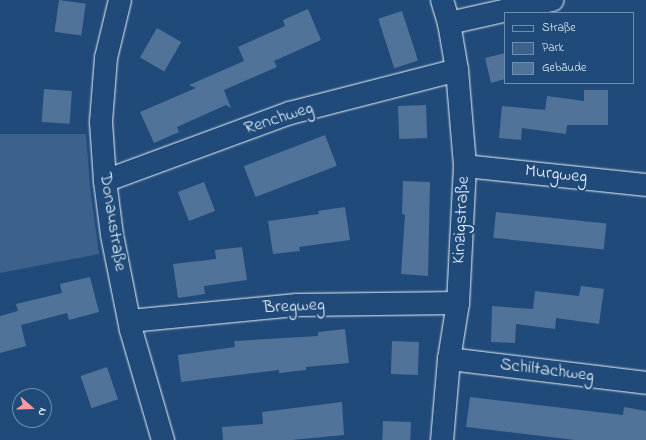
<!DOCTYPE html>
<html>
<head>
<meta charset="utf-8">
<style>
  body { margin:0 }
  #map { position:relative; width:646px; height:440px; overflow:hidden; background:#1f4a7a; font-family:"Indie Flower",sans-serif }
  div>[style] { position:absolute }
  .green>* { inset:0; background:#3c628c }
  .building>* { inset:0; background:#517399; transform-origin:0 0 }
  .roads { filter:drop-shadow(0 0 1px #e8f1f8) drop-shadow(0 0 1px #e8f1f8) }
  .minor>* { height:22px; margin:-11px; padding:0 11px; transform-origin:11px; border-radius:11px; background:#1f4a7a }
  span { translate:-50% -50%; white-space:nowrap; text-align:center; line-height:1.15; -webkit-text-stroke:4px #1f4a7a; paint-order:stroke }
  .street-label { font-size:18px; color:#e8f1f8 }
  .legend { position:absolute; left:504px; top:12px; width:130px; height:72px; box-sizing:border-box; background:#1f4a7a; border:1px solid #6f8dac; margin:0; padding:5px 7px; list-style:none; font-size:12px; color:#e8f1f8 }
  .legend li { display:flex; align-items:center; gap:8px; height:20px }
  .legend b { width:20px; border:1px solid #6f8dac }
  .north { position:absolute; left:12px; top:388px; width:40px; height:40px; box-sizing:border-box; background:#1f4a7a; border:1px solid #6f8dac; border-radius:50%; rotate:110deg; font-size:11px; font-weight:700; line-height:16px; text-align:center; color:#e8f1f8 }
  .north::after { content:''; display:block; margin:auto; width:14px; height:18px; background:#ff9aa2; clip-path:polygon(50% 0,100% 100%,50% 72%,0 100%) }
</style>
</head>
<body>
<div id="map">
  <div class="green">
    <i style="clip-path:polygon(0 134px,86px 134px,90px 187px,99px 254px,0 273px)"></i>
  </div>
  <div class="building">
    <i style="left:59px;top:0;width:27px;height:32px;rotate:8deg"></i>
    <i style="clip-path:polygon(308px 9px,321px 40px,274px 61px,277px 67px,224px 90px,231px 108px,226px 105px,177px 127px,179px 132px,154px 143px,140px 112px,196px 88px,189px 85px,244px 61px,238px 47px,285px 26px,283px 20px)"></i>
    <i style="left:402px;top:11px;width:52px;height:25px;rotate:72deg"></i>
    <i style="left:157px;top:28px;width:28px;height:34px;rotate:30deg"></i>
    <i style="clip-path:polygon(505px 53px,505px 79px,491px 83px,485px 58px)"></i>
    <i style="left:44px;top:89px;width:28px;height:33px;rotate:4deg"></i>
    <i style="clip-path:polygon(584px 90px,608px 90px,608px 125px,567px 125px,566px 134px,522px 128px,521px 140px,499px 138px,502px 106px,545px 110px,547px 96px,584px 101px)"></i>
    <i style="left:426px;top:105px;width:33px;height:28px;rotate:88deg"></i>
    <i style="left:325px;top:135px;width:33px;height:87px;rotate:69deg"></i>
    <i style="clip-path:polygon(403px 181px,430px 182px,428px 276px,401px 274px,405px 215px,402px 214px)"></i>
    <i style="left:204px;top:182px;width:31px;height:28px;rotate:69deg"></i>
    <i style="clip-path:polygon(345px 207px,350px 240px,299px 247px,300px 251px,273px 254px,268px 221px,319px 214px,318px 211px)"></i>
    <i style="left:496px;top:212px;width:111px;height:26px;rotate:6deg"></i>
    <i style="clip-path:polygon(242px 247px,247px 280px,204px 286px,205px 294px,178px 298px,173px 264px,216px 259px,215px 250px)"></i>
    <i style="clip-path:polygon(90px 277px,99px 312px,69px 320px,67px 313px,21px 325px,26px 346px,0 353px,0 316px,18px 311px,16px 304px,62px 293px,60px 284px)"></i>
    <i style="clip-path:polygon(581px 286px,604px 289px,599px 324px,556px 318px,555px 329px,516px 324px,515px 343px,491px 342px,492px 306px,533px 309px,535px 291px,579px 296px)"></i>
    <i style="clip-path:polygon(345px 329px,349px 363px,306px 367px,306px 370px,279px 373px,279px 370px,181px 382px,178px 355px,235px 347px,234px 341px,318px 336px,318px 332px)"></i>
    <i style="left:392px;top:341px;width:27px;height:33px;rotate:2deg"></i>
    <i style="left:107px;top:367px;width:34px;height:28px;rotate:71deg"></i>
    <i style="clip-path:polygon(470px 397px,623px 415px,624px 407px,646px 411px,646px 440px,575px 440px,466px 427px)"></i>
    <i style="clip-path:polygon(342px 402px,344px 435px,291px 440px,223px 440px,222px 427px,263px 424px,262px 412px)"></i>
    <i style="left:383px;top:421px;width:28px;height:19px;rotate:2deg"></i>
  </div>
  <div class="roads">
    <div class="minor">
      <i style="left:120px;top:0;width:60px;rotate:103.6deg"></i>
      <i style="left:106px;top:58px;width:64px;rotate:94.5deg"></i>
      <i style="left:101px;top:122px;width:59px;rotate:86.1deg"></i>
      <i style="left:105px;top:181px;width:54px;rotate:82.6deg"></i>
      <i style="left:112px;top:235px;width:97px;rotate:78.7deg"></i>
      <i style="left:131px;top:330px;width:115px;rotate:73.8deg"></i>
      <i style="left:442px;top:0;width:24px;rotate:73deg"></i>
      <i style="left:449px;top:23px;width:48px;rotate:80.3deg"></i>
      <i style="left:457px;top:70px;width:96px;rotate:85.2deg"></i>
      <i style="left:465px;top:166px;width:137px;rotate:92.9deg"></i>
      <i style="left:458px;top:303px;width:57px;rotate:99.1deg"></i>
      <i style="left:449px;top:359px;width:81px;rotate:94.9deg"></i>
      <i style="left:449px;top:23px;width:106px;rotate:-12.6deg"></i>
      <i style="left:465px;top:166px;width:182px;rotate:6deg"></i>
      <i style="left:105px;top:181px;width:197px;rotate:-20.2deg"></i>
      <i style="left:290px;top:113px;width:172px;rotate:-14.4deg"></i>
      <i style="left:130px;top:321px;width:168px;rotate:-5.5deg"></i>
      <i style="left:297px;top:305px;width:161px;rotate:-0.7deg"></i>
      <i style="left:449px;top:359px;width:198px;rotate:6.9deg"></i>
    </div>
  </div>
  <div class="street-label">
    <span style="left:279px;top:119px;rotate:-18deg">Renchweg</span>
    <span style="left:556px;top:175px;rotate:6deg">Murgweg</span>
    <span style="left:462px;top:220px;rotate:-87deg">Kinzigstraße</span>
    <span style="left:112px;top:222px;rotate:81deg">Donaustraße</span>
    <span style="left:294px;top:307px;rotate:-3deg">Bregweg</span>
    <span style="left:547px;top:371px;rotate:7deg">Schiltachweg</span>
  </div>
  <ul class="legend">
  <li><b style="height:5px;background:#1f4a7a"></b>Straße</li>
  <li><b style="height:11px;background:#3c628c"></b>Park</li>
  <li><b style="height:11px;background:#517399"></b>Gebäude</li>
  </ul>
  <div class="north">N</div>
</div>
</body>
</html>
